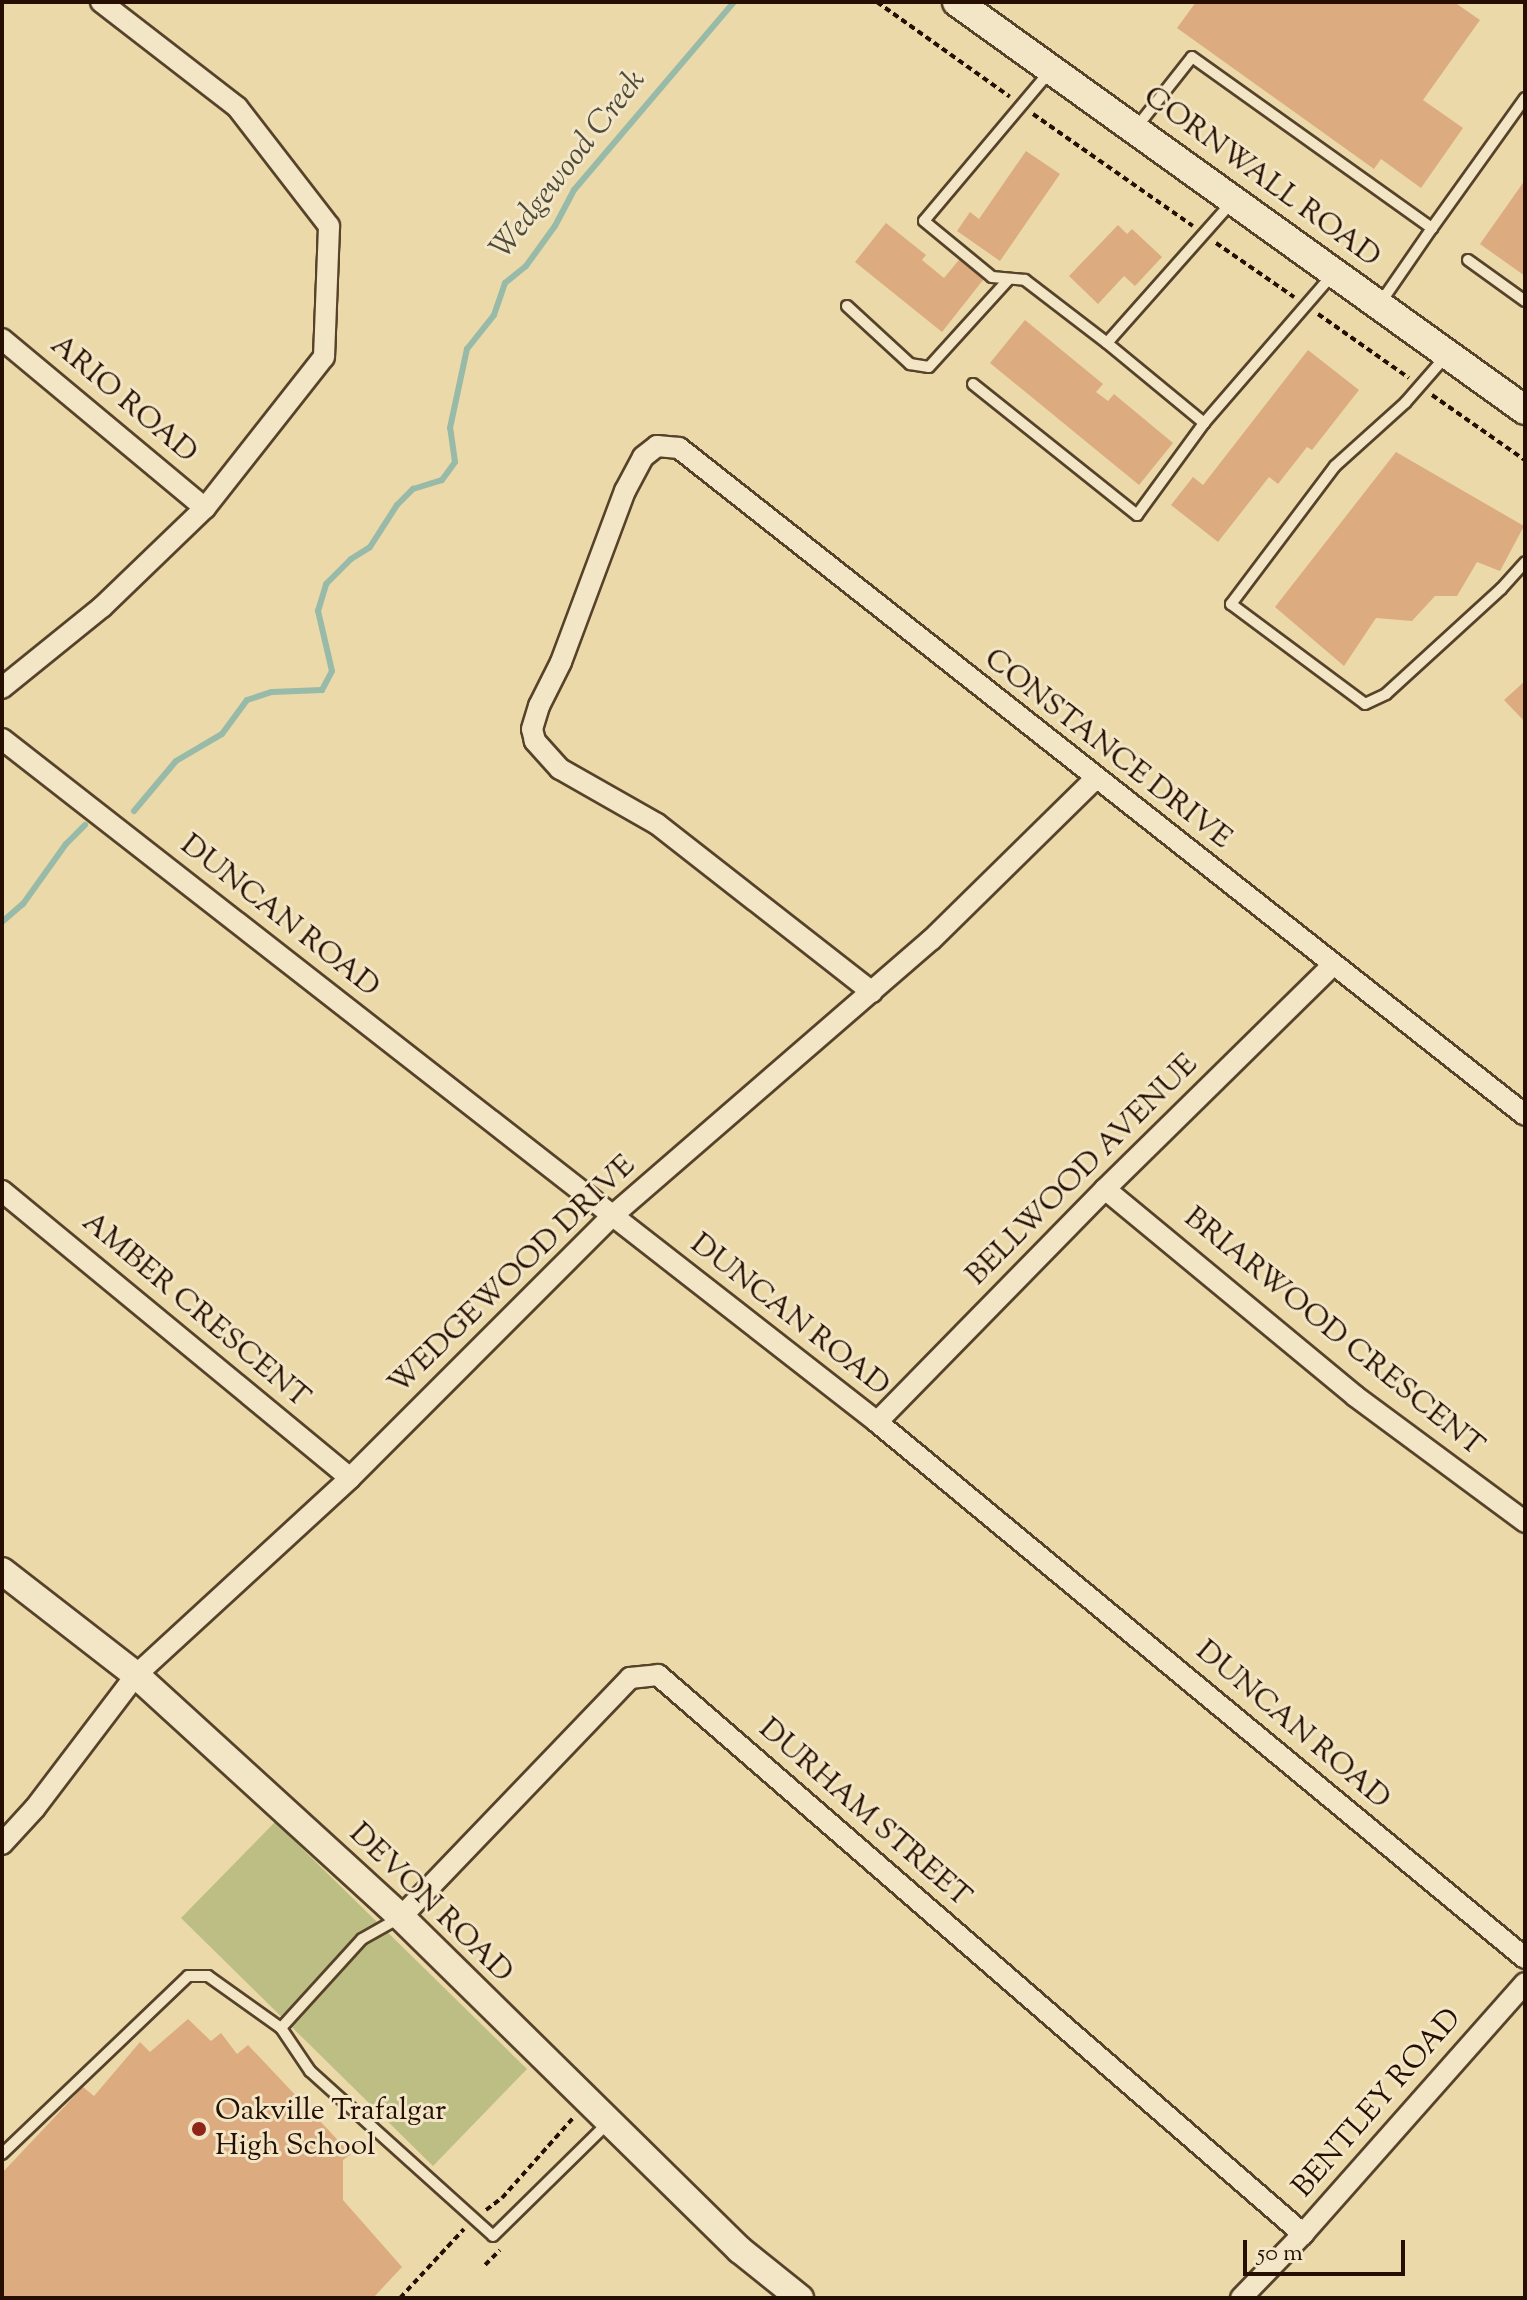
<!DOCTYPE html>
<html>
<head>
<meta charset="utf-8">
<style>
  body { margin:0 }
  #map { position:relative; width:1527px; height:2300px; overflow:hidden; background:#ebd9a9; font-family:"Sorts Mill Goudy",serif }
  div>[style] { position:absolute }
  [style*='--x'] { left:calc(var(--x)*1px); top:calc(var(--y)*1px); width:calc(var(--w)*1px); rotate:calc(var(--a)*1deg) }
  .green>* { inset:0; background:#bcbe84 }
  .stream>* { height:6px; margin:-3px; padding:0 3px; transform-origin:3px; border-radius:3px; background:#98baa8 }
  .building>* { inset:0; background:#dcac80 }
  .path>* { height:4px; margin-top:-2px; transform-origin:0; background:repeating-linear-gradient(90deg,#260f00 0 6px,transparent 0 10px) }
  .roads { filter:drop-shadow(2px 0 #57422a) drop-shadow(-2px 0 #57422a) drop-shadow(0 2px #57422a) drop-shadow(0 -2px #57422a) }
  .service>* { height:10px; margin:-5px; padding:0 5px; transform-origin:5px; border-radius:5px; background:#f2e6c7 }
  .minor>* { height:20px; margin:-10px; padding:0 10px; transform-origin:10px; border-radius:10px; background:#f2e6c7 }
  .tertiary>* { height:26px; margin:-13px; padding:0 13px; transform-origin:13px; border-radius:13px; background:#f2e6c7 }
  .secondary>* { height:28px; margin:-14px; padding:0 14px; transform-origin:14px; border-radius:14px; background:#f2e6c7 }
  .dots>* { width:22px; height:22px; translate:-50% -50%; box-sizing:border-box; border:4px solid #f2e6c7; border-radius:50% }
  span { translate:-50% -50%; white-space:nowrap; text-align:center; line-height:1.15; -webkit-text-stroke:6px #f2e6c7; paint-order:stroke }
  .street-label { font-size:30px; color:#260f00 }
  .poi-label { font-size:30px; color:#260f00 }
  .left { translate:0 -50%; text-align:left }
  .water-label { font-size:32px; color:#4e4b3b; font-style:italic }
  .frame { position:absolute; inset:0; border:4px solid #260f00; pointer-events:none }
  .scale { position:absolute; left:1243px; top:2240px; width:162px; height:36px; box-sizing:border-box; border:4px solid #260f00; border-top:0; padding-left:10px; font-size:24px; line-height:28px; white-space:nowrap; color:#260f00; -webkit-text-stroke:6px #f2e6c7; paint-order:stroke }
</style>
</head>
<body>
<div id="map">
  <div class="green">
    <div style="clip-path:polygon(275px 1822px,527px 2069px,433px 2166px,181px 1918px)"></div>
  </div>
  <div class="stream">
    <div style="--x:134;--y:811;--w:65;--a:-50"></div>
    <div style="--x:176;--y:761;--w:53;--a:-30.4"></div>
    <div style="--x:222;--y:734;--w:42;--a:-53.7"></div>
    <div style="--x:247;--y:700;--w:26;--a:-18"></div>
    <div style="--x:272;--y:692;--w:50;--a:-2.3"></div>
    <div style="--x:322;--y:690;--w:21;--a:-62"></div>
    <div style="--x:332;--y:671;--w:62;--a:-103.1"></div>
    <div style="--x:318;--y:611;--w:28;--a:-73"></div>
    <div style="--x:326;--y:584;--w:35;--a:-45"></div>
    <div style="--x:351;--y:559;--w:22;--a:-32"></div>
    <div style="--x:370;--y:547;--w:50;--a:-57.3"></div>
    <div style="--x:397;--y:505;--w:23;--a:-45"></div>
    <div style="--x:413;--y:489;--w:30;--a:-17"></div>
    <div style="--x:442;--y:480;--w:22;--a:-54"></div>
    <div style="--x:455;--y:462;--w:34;--a:-98"></div>
    <div style="--x:450;--y:428;--w:81;--a:-77.9"></div>
    <div style="--x:467;--y:349;--w:43;--a:-51.5"></div>
    <div style="--x:494;--y:315;--w:34;--a:-71"></div>
    <div style="--x:505;--y:283;--w:27;--a:-39"></div>
    <div style="--x:526;--y:266;--w:49;--a:-54.1"></div>
    <div style="--x:555;--y:226;--w:41;--a:-62.2"></div>
    <div style="--x:574;--y:190;--w:247;--a:-49.6"></div>
    <div style="--x:2;--y:922;--w:28;--a:-41"></div>
    <div style="--x:23;--y:904;--w:74;--a:-54.4"></div>
    <div style="--x:66;--y:844;--w:27;--a:-45"></div>
  </div>
  <div class="building">
    <div style="clip-path:polygon(1196px 2px,1454px 2px,1480px 20px,1423px 100px,1463px 128px,1421px 188px,1381px 159px,1374px 169px,1177px 28px)"></div>
    <div style="clip-path:polygon(1026px 151px,1060px 174px,1000px 261px,957px 231px,970px 212px,979px 219px)"></div>
    <div style="clip-path:polygon(1525px 180px,1525px 276px,1480px 244px)"></div>
    <div style="clip-path:polygon(886px 223px,926px 255px,922px 260px,944px 278px,963px 255px,987px 275px,942px 332px,855px 262px)"></div>
    <div style="clip-path:polygon(1118px 225px,1127px 234px,1132px 229px,1162px 257px,1135px 286px,1124px 276px,1098px 304px,1069px 276px)"></div>
    <div style="clip-path:polygon(1025px 320px,1103px 384px,1096px 392px,1108px 401px,1114px 394px,1173px 443px,1139px 485px,990px 363px)"></div>
    <div style="clip-path:polygon(1308px 350px,1359px 390px,1312px 450px,1307px 447px,1278px 484px,1269px 477px,1218px 542px,1171px 505px,1193px 477px,1203px 485px)"></div>
    <div style="clip-path:polygon(1396px 452px,1524px 526px,1500px 571px,1477px 562px,1457px 596px,1435px 596px,1412px 621px,1376px 618px,1344px 666px,1275px 607px)"></div>
    <div style="clip-path:polygon(1525px 681px,1525px 722px,1504px 700px)"></div>
    <div style="clip-path:polygon(188px 2019px,211px 2041px,221px 2033px,237px 2054px,248px 2045px,351px 2154px,343px 2160px,343px 2200px,402px 2267px,373px 2298px,2px 2298px,2px 2173px,83px 2087px,94px 2096px,140px 2042px,150px 2052px)"></div>
  </div>
  <div class="path">
    <div style="--x:877;--y:2;--w:163;--a:35.5"></div>
    <div style="--x:1033;--y:114;--w:195;--a:35"></div>
    <div style="--x:1216;--y:243;--w:95;--a:34.7"></div>
    <div style="--x:1318;--y:314;--w:111;--a:35.1"></div>
    <div style="--x:1432;--y:395;--w:113;--a:35"></div>
    <div style="--x:486;--y:2210;--w:20;--a:-37"></div>
    <div style="--x:502;--y:2198;--w:107;--a:-48.4"></div>
    <div style="--x:485;--y:2265;--w:21;--a:-45"></div>
    <div style="--x:400;--y:2298;--w:94;--a:-47.2"></div>
  </div>
  <div class="roads">
    <div class="service">
      <div style="--x:1051;--y:70;--w:197;--a:130.1"></div>
      <div style="--x:924;--y:221;--w:88;--a:39.5"></div>
      <div style="--x:992;--y:277;--w:33;--a:5"></div>
      <div style="--x:1025;--y:280;--w:103;--a:37.5"></div>
      <div style="--x:1136;--y:128;--w:90;--a:-51.7"></div>
      <div style="--x:1192;--y:57;--w:295;--a:35.5"></div>
      <div style="--x:1432;--y:228;--w:90;--a:124.6"></div>
      <div style="--x:1232;--y:202;--w:188;--a:131.6"></div>
      <div style="--x:1107;--y:343;--w:126;--a:39.5"></div>
      <div style="--x:1204;--y:423;--w:198;--a:-49.1"></div>
      <div style="--x:1432;--y:228;--w:160;--a:-54.4"></div>
      <div style="--x:1468;--y:260;--w:70;--a:35.7"></div>
      <div style="--x:847;--y:306;--w:86;--a:42.6"></div>
      <div style="--x:910;--y:364;--w:19;--a:9"></div>
      <div style="--x:929;--y:367;--w:119;--a:-47.7"></div>
      <div style="--x:1446;--y:356;--w:62;--a:131.1"></div>
      <div style="--x:1405;--y:403;--w:94;--a:138"></div>
      <div style="--x:1335;--y:466;--w:173;--a:127"></div>
      <div style="--x:1231;--y:604;--w:167;--a:36.7"></div>
      <div style="--x:1365;--y:704;--w:23;--a:-25"></div>
      <div style="--x:1386;--y:694;--w:156;--a:-42.4"></div>
      <div style="--x:1501;--y:589;--w:36;--a:-48"></div>
      <div style="--x:973;--y:384;--w:210;--a:38.6"></div>
      <div style="--x:1137;--y:515;--w:114;--a:-53.9"></div>
      <div style="--x:281;--y:2028;--w:120;--a:-47.7"></div>
      <div style="--x:362;--y:1939;--w:45;--a:-29.4"></div>
      <div style="--x:2;--y:2154;--w:257;--a:-43.7"></div>
      <div style="--x:188;--y:1976;--w:20;--a:0"></div>
      <div style="--x:208;--y:1976;--w:90;--a:35.5"></div>
      <div style="--x:281;--y:2028;--w:52;--a:56"></div>
      <div style="--x:310;--y:2071;--w:246;--a:42"></div>
      <div style="--x:493;--y:2236;--w:161;--a:-44.5"></div>
    </div>
    <div class="minor">
      <div style="--x:2;--y:339;--w:264;--a:39.8"></div>
      <div style="--x:2;--y:688;--w:129;--a:-39"></div>
      <div style="--x:102;--y:607;--w:143;--a:-43.9"></div>
      <div style="--x:205;--y:508;--w:192;--a:-51.8"></div>
      <div style="--x:324;--y:357;--w:131;--a:-87.8"></div>
      <div style="--x:329;--y:226;--w:150;--a:-127.7"></div>
      <div style="--x:237;--y:107;--w:172;--a:-142.3"></div>
      <div style="--x:2;--y:739;--w:1110;--a:37.97"></div>
      <div style="--x:877;--y:1422;--w:841;--a:39.6"></div>
      <div style="--x:872;--y:992;--w:273;--a:-142"></div>
      <div style="--x:657;--y:824;--w:112;--a:-150.4"></div>
      <div style="--x:560;--y:769;--w:38;--a:-132"></div>
      <div style="--x:535;--y:741;--w:12;--a:-104"></div>
      <div style="--x:532;--y:729;--w:24;--a:-73"></div>
      <div style="--x:539;--y:706;--w:49;--a:-63.4"></div>
      <div style="--x:561;--y:662;--w:183;--a:-69.5"></div>
      <div style="--x:625;--y:491;--w:38;--a:-62"></div>
      <div style="--x:643;--y:457;--w:18;--a:-38"></div>
      <div style="--x:657;--y:446;--w:22;--a:5"></div>
      <div style="--x:679;--y:448;--w:1077;--a:38.25"></div>
      <div style="--x:1105;--y:1189;--w:325;--a:39.6"></div>
      <div style="--x:1355;--y:1396;--w:212;--a:36.5"></div>
      <div style="--x:2;--y:1191;--w:451;--a:39.5"></div>
      <div style="--x:877;--y:1422;--w:326;--a:-45.6"></div>
      <div style="--x:1105;--y:1189;--w:320;--a:-44.5"></div>
      <div style="--x:2;--y:1844;--w:49;--a:-47.5"></div>
      <div style="--x:35;--y:1808;--w:167;--a:-52.8"></div>
      <div style="--x:136;--y:1675;--w:291;--a:-42.6"></div>
      <div style="--x:350;--y:1478;--w:369;--a:-45"></div>
      <div style="--x:611;--y:1217;--w:423;--a:-40.9"></div>
      <div style="--x:931;--y:940;--w:230;--a:-44.5"></div>
      <div style="--x:401;--y:1917;--w:331;--a:-46.2"></div>
      <div style="--x:630;--y:1678;--w:28;--a:-6"></div>
      <div style="--x:658;--y:1675;--w:854;--a:40.91"></div>
      <div style="--x:1241;--y:2298;--w:89;--a:-45.9"></div>
      <div style="--x:1303;--y:2234;--w:335;--a:-48.5"></div>
    </div>
    <div class="tertiary">
      <div style="--x:2;--y:1571;--w:170;--a:37.8"></div>
      <div style="--x:136;--y:1675;--w:359;--a:42.4"></div>
      <div style="--x:401;--y:1917;--w:475;--a:44.5"></div>
      <div style="--x:740;--y:2250;--w:77;--a:38.7"></div>
    </div>
    <div class="secondary">
      <div style="--x:957;--y:2;--w:699;--a:35.69"></div>
    </div>
  </div>
  <div class="dots">
    <div style="left:199px;top:2129px;background:#8f2418"></div>
  </div>
  <div class="street-label">
    <span style="left:1261px;top:178px;rotate:36deg">CORNWALL ROAD</span>
    <span style="left:123px;top:400px;rotate:40deg">ARIO ROAD</span>
    <span style="left:1107px;top:750px;rotate:38deg">CONSTANCE DRIVE</span>
    <span style="left:279px;top:917px;rotate:38deg">DUNCAN ROAD</span>
    <span style="left:1083px;top:1171px;rotate:-45deg">BELLWOOD AVENUE</span>
    <span style="left:513px;top:1276px;rotate:-44deg">WEDGEWOOD DRIVE</span>
    <span style="left:195px;top:1311px;rotate:40deg">AMBER CRESCENT</span>
    <span style="left:789px;top:1316px;rotate:38deg">DUNCAN ROAD</span>
    <span style="left:1333px;top:1333px;rotate:39deg">BRIARWOOD CRESCENT</span>
    <span style="left:1292px;top:1726px;rotate:40deg">DUNCAN ROAD</span>
    <span style="left:864px;top:1814px;rotate:41deg">DURHAM STREET</span>
    <span style="left:430px;top:1904px;rotate:44deg">DEVON ROAD</span>
    <span style="left:1378px;top:2104px;rotate:-49deg">BENTLEY ROAD</span>
  </div>
  <div class="poi-label">
    <span class="left" style="left:215px;top:2129px">Oakville Trafalgar<br>High School</span>
  </div>
  <div class="water-label">
    <span style="left:569px;top:165px;rotate:-52deg">Wedgewood Creek</span>
  </div>
  <div class="frame"></div>
  <div class="scale">50 m</div>
</div>
</body>
</html>
